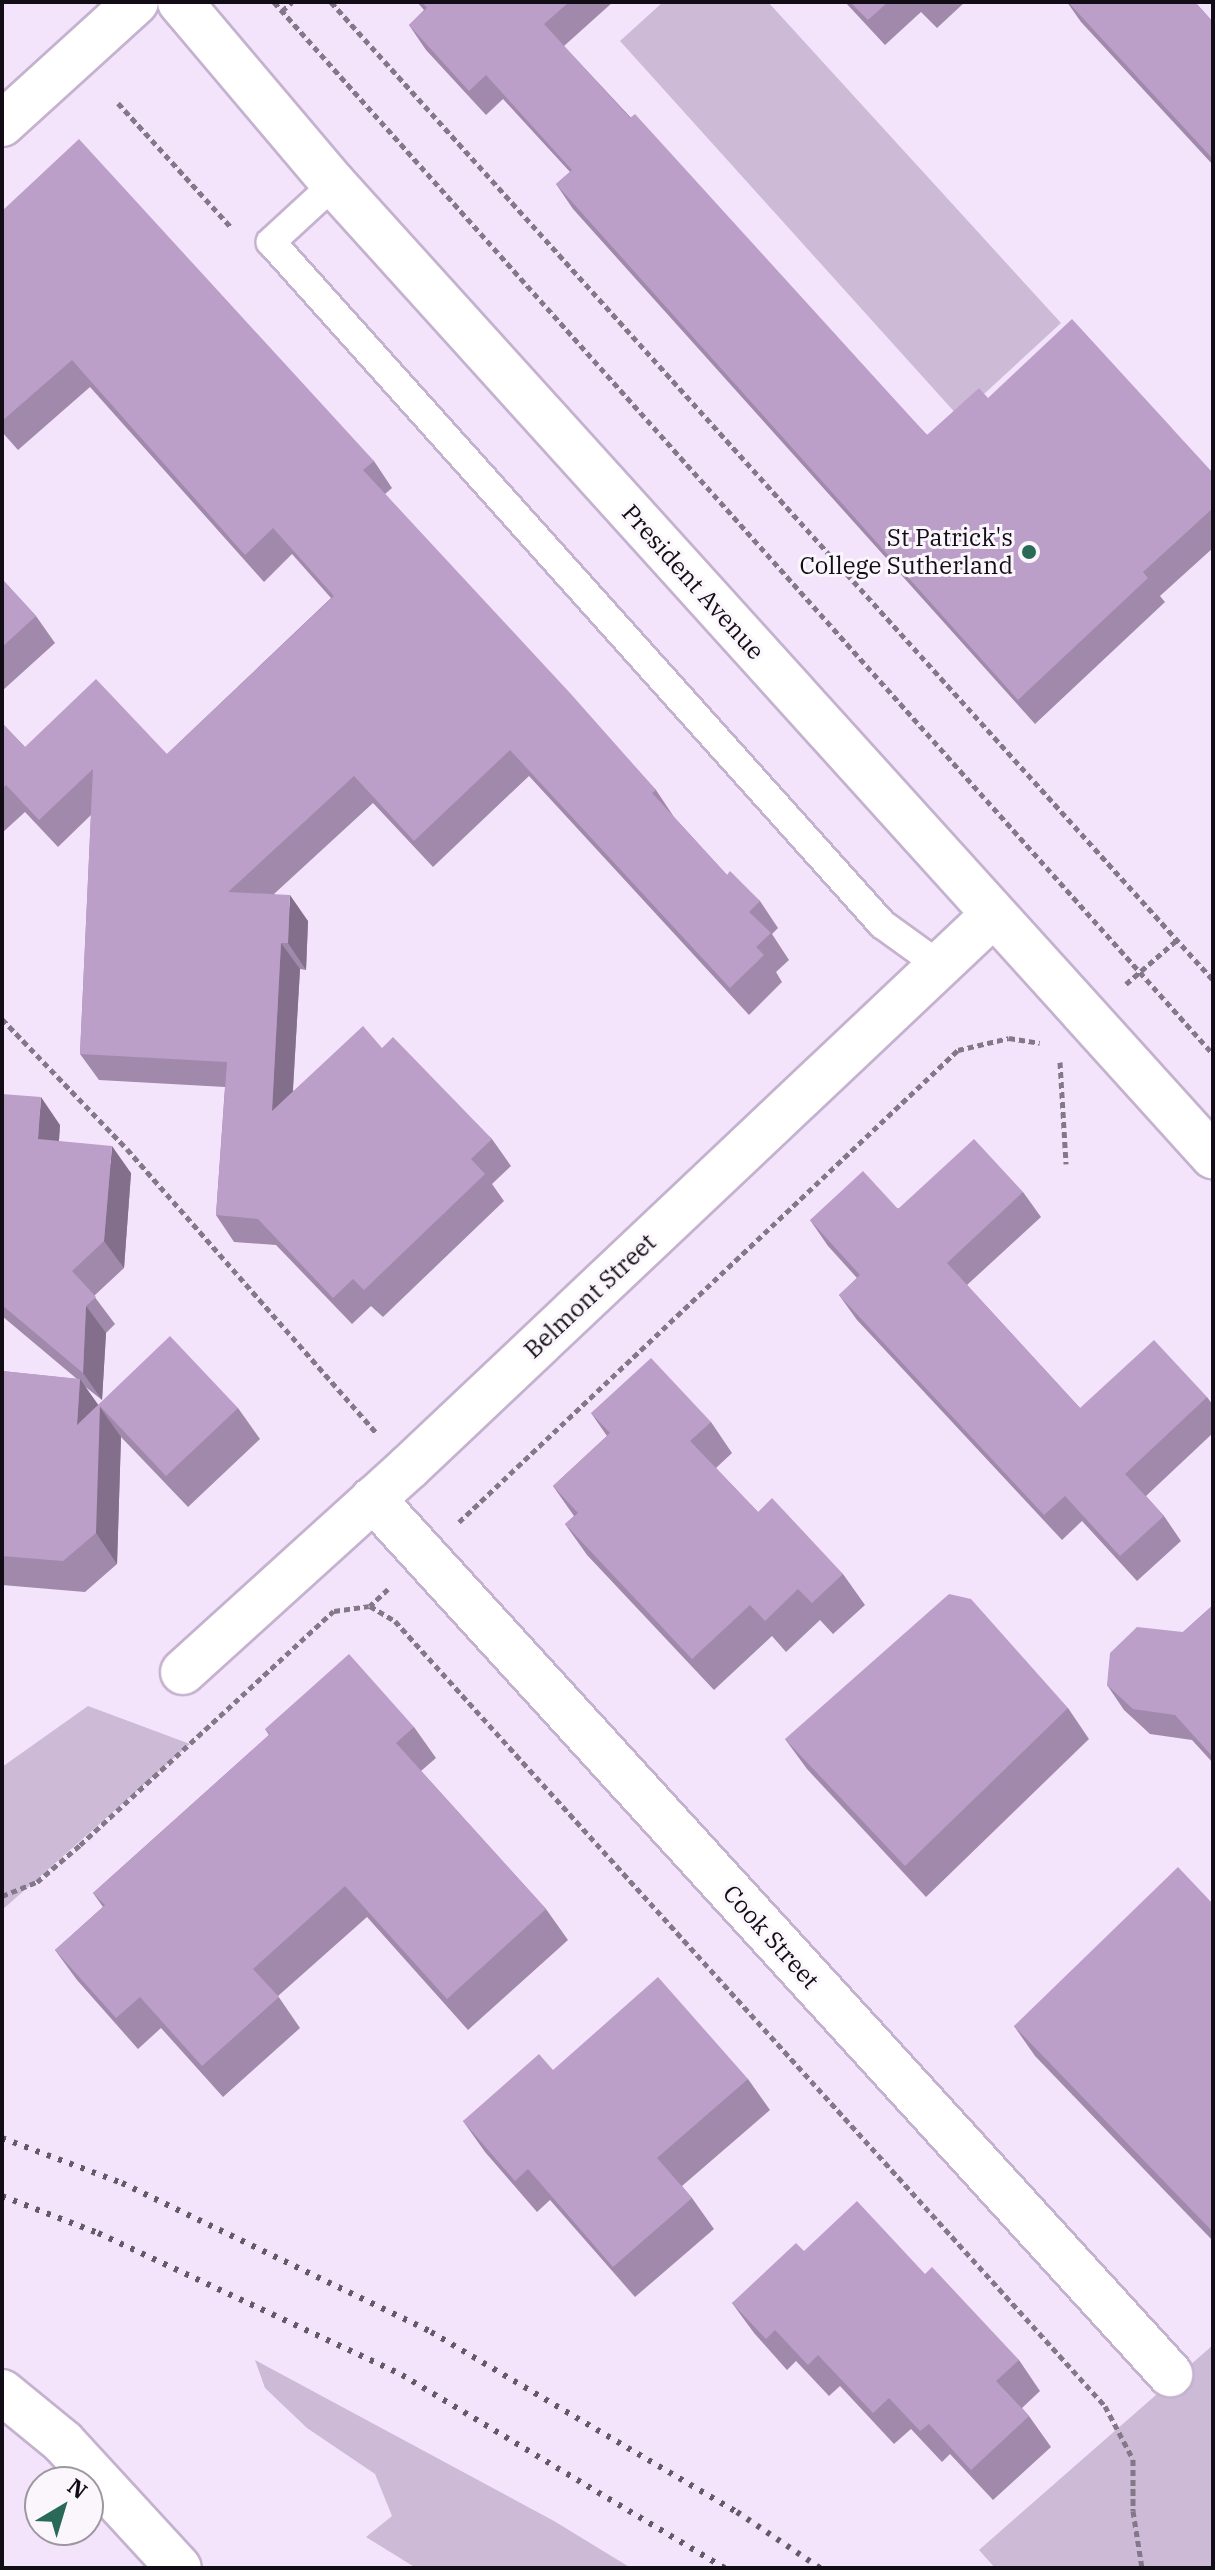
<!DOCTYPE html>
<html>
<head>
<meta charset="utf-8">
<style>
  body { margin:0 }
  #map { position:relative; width:1215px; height:2570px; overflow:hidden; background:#f4e4fb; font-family:"IBM Plex Serif",serif }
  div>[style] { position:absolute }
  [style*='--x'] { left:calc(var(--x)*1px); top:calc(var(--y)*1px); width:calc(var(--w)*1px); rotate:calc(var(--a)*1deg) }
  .green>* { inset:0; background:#ccbad6 }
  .path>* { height:5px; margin-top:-2.5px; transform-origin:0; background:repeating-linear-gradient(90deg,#837888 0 6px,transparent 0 10px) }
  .roads { filter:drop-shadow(2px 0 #c5b2ce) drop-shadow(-2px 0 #c5b2ce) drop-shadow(0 2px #c5b2ce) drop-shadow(0 -2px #c5b2ce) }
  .service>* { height:28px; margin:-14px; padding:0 14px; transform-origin:14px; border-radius:14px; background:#fff }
  .minor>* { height:44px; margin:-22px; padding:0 22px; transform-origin:22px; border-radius:22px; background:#fff }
  .tertiary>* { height:44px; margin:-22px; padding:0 22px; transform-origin:22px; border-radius:22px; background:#fff }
  .rail>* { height:6px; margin-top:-3px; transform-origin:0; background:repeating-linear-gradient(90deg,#635a68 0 4px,transparent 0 12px) }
  .wall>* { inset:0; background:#a189ac }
  .shaded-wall>* { inset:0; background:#836f8c }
  .building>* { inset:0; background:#bb9fc8 }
  .dots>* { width:22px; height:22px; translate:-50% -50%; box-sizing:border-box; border:4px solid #faf6fc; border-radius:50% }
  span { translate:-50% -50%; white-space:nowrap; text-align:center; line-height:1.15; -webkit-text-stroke:6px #faf6fc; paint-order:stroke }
  .poi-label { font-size:24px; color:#120c16 }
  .right { translate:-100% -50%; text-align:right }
  .street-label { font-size:24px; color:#120c16 }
  .frame { position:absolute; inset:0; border:4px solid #120c16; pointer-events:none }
  .north { position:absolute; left:24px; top:2466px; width:80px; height:80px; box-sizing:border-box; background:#faf6fc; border:2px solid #9d98a0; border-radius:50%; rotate:38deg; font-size:22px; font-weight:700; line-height:32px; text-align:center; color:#120c16 }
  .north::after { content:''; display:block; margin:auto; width:28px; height:36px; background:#286957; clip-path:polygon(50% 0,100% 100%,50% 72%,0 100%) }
</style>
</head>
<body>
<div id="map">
  <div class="green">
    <div style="clip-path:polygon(663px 2px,768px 2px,1061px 323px,959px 417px,620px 41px)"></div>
    <div style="clip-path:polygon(88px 1706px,190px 1744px,2px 1910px,2px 1767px)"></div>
    <div style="clip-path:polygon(1213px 2345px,1213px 2568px,995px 2568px,979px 2550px)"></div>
    <div style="clip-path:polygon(255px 2360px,554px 2521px,631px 2568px,416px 2568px,366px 2537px,392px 2516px,375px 2474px,307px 2428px,265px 2388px)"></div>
  </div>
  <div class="path">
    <div style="--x:274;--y:2;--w:1410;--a:48.25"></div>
    <div style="--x:331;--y:2;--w:1317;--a:47.95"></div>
    <div style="--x:282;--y:11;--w:13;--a:-42"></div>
    <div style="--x:118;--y:103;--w:168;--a:47.7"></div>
    <div style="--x:1126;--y:984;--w:67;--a:-40.8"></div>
    <div style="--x:2;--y:1019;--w:180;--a:46.1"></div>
    <div style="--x:127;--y:1149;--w:377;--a:48.7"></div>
    <div style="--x:1060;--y:1062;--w:102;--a:86.6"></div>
    <div style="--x:459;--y:1522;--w:687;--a:-43.41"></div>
    <div style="--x:958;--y:1050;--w:52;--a:-13.2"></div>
    <div style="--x:1009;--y:1038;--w:31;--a:9"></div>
    <div style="--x:388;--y:1589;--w:25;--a:137"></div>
    <div style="--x:370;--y:1606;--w:29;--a:31"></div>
    <div style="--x:395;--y:1621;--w:1058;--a:47.87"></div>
    <div style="--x:1105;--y:2406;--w:60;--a:62.2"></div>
    <div style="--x:1133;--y:2459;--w:52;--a:90"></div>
    <div style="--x:1133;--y:2511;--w:58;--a:81"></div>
    <div style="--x:2;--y:1896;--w:38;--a:-22"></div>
    <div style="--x:37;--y:1882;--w:57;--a:-40.7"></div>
    <div style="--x:80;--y:1845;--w:345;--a:-42.7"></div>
    <div style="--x:334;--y:1611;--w:35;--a:-8"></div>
  </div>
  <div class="roads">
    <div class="service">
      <div style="--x:334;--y:184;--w:86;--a:137.4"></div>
      <div style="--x:271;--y:242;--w:916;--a:48.14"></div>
      <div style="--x:882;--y:924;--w:72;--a:35.9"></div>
    </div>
    <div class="minor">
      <div style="--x:2;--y:124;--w:181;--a:-42.3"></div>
      <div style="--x:373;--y:1499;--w:1184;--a:47.67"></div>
      <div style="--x:183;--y:1672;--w:304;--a:-42.2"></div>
      <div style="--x:408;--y:1468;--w:805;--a:-43.39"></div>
      <div style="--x:2;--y:2392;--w:79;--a:39.3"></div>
      <div style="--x:63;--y:2442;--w:171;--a:47.4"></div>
    </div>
    <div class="tertiary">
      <div style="--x:180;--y:2;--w:238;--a:49.8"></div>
      <div style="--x:334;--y:184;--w:1311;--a:47.88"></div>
    </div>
  </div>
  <div class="rail">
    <div style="--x:2;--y:2138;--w:128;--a:20.6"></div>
    <div style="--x:122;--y:2183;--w:343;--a:25.7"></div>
    <div style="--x:431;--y:2332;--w:355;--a:30.5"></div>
    <div style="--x:737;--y:2512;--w:100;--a:34"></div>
    <div style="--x:2;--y:2196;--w:103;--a:21.1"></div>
    <div style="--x:98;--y:2233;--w:336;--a:25"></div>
    <div style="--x:402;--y:2375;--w:376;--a:30.9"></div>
  </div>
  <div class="wall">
    <div style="clip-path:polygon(417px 2px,613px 2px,564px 46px,927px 435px,988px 398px,1213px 473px,1213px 548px,1160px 596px,1165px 602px,1035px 724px,573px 209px,556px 184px,570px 172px,503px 99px,486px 115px,426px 50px,409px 25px,424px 10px)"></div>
    <div style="clip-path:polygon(845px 2px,965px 2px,937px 28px,921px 12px,885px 45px)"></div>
    <div style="clip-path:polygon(1067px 2px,1195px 2px,1213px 22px,1213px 165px,1081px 22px)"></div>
    <div style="clip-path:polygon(2px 211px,374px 461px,392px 488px,385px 494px,656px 790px,674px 817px,727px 875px,760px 901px,778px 928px,772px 934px,789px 960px,776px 972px,782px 982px,749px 1015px,529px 776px,433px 867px,373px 803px,274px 894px,308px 921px,306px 970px,300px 969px,293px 1091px,382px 1048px,492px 1139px,511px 1166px,492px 1184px,504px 1201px,383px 1317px,371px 1306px,352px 1324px,276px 1245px,234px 1242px,216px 1215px,225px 1087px,99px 1080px,80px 1054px,91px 815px,58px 847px,25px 812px,2px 833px,2px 723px,25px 747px,167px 754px,331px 598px,292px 554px,264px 582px,90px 387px,18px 450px,2px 432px)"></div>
    <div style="clip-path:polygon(2px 579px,36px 616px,55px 643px,2px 691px)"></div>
    <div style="clip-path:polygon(2px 1094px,60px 1125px,59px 1141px,131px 1173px,124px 1268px,94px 1296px,115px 1324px,106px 1333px,102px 1400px,83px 1385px,98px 1405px,238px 1408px,260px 1439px,188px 1507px,121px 1437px,117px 1564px,85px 1592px,2px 1585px,2px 1371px,77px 1379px,2px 1316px)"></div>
    <div style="clip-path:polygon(1023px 1192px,1041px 1217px,967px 1285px,1080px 1408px,1207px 1397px,1213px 1405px,1213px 1433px,1146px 1496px,1164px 1516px,1181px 1541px,1137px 1581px,1082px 1521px,1062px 1540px,857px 1320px,839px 1295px,857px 1278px,828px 1246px,810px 1220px)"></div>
    <div style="clip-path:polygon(591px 1413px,711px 1422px,732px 1453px,716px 1468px,758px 1512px,843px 1574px,865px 1605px,833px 1634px,820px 1620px,786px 1652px,772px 1636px,714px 1690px,587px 1555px,565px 1524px,574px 1516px,553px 1486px,607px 1436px)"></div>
    <div style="clip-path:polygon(1213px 1605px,1213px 1763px,1192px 1740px,1150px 1734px,1124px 1710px,1107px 1685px,1183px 1632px)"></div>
    <div style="clip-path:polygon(1068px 1708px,1089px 1739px,926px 1897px,807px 1769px,785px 1739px)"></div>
    <div style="clip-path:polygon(414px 1727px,436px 1758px,421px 1771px,546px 1909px,568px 1940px,468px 2030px,367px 1917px,278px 1996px,300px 2028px,223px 2097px,161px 2028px,138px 2049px,77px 1980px,55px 1950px,103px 1907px,93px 1893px,269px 1735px,265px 1729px)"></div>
    <div style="clip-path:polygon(1213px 1904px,1213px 2241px,1035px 2056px,1014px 2026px)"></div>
    <div style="clip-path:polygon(553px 2070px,748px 2079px,770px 2110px,682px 2186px,692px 2198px,714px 2229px,635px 2297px,550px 2200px,537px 2212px,485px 2152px,463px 2121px)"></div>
    <div style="clip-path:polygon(804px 2251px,1019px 2360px,1040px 2391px,1022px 2408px,1029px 2416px,1051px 2447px,993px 2500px,950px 2454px,942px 2462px,911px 2429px,894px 2444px,840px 2386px,829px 2396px,796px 2361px,787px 2370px,754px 2333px,732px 2303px)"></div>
  </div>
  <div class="shaded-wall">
    <div style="clip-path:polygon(290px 895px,308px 921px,306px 970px,288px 943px)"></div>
    <div style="clip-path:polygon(281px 943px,300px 969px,290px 1137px,272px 1111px)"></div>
    <div style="clip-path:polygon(41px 1097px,60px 1125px,57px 1166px,38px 1139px)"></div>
    <div style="clip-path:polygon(112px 1146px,131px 1173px,124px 1268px,104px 1241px)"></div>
    <div style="clip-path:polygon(86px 1306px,106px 1333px,102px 1400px,83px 1373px)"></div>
    <div style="clip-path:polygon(80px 1379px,121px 1437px,117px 1564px,96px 1533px,77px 1425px)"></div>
  </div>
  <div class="building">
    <div style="clip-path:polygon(422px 2px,569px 2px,544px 24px,630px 118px,635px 114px,927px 435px,979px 388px,988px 398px,1072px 319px,1213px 473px,1213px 508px,1143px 572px,1148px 578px,1018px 700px,556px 184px,572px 170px,486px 75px,469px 91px,409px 25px,427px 8px)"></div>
    <div style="clip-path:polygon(850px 2px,888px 2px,868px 20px)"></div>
    <div style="clip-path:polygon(1068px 2px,1195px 2px,1213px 22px,1213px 159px)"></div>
    <div style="clip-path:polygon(79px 139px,374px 461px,363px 470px,570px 693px,656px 790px,652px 793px,727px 875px,730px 871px,760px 901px,749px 912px,771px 933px,756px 947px,764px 955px,730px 988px,510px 750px,414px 841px,354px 776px,228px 892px,290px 895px,288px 943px,281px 943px,272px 1111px,363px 1026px,382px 1048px,393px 1037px,492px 1139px,471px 1159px,485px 1174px,364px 1290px,353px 1279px,333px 1298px,258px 1219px,216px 1215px,227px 1062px,80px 1054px,93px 769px,39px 820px,6px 785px,2px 789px,2px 723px,25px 747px,96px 679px,167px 754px,334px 596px,273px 528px,245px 555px,72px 360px,2px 421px,2px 211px)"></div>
    <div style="clip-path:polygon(2px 579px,36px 616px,2px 647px)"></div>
    <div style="clip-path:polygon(2px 1094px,41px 1097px,38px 1139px,112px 1146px,104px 1241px,72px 1271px,96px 1297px,86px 1306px,83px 1373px,2px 1305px)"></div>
    <div style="clip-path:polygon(974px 1139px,1023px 1192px,947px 1263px,1080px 1408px,1154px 1340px,1207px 1397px,1125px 1474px,1164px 1516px,1120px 1556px,1065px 1496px,1044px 1515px,839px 1295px,860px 1275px,810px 1220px,863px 1171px,898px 1209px)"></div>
    <div style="clip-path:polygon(170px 1336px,238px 1408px,166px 1476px,100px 1406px,96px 1533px,63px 1561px,2px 1556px,2px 1371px,80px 1379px,77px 1425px)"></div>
    <div style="clip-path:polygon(651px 1358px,711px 1422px,690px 1441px,758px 1512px,772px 1498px,843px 1574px,812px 1603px,798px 1589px,765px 1621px,750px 1605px,692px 1659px,565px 1524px,578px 1513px,553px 1486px,610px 1433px,591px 1413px)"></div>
    <div style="clip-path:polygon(949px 1594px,971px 1599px,1068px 1708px,905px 1866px,785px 1739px)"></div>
    <div style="clip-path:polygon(1213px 1605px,1213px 1757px,1175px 1715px,1133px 1709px,1107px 1685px,1110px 1653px,1137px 1627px,1183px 1632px)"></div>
    <div style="clip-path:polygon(349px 1654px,414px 1727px,396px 1743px,546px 1909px,447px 1999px,345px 1886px,253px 1969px,279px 1997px,202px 2066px,140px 1997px,116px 2018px,55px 1950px,105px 1905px,93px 1893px,270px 1734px,265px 1729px)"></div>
    <div style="clip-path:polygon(1178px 1867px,1213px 1904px,1213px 2232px,1014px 2026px)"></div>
    <div style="clip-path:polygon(658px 1977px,748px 2079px,657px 2158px,692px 2198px,613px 2267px,528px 2169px,515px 2181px,463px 2121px,539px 2054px,553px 2070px)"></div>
    <div style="clip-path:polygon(857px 2201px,925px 2274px,932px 2267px,1019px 2360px,996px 2381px,1029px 2416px,971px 2470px,929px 2424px,920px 2431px,889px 2398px,873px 2413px,818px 2355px,808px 2365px,775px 2330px,766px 2339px,732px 2303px,796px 2243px,804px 2251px)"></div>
  </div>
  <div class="dots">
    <div style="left:1029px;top:552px;background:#286957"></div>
  </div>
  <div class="poi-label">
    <span class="right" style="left:1013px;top:552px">St Patrick's<br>College Sutherland</span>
  </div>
  <div class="street-label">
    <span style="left:693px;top:582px;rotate:48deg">President Avenue</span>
    <span style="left:590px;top:1296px;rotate:-43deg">Belmont Street</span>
    <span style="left:771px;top:1937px;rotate:48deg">Cook Street</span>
  </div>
  <div class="frame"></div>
  <div class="north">N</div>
</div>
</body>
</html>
